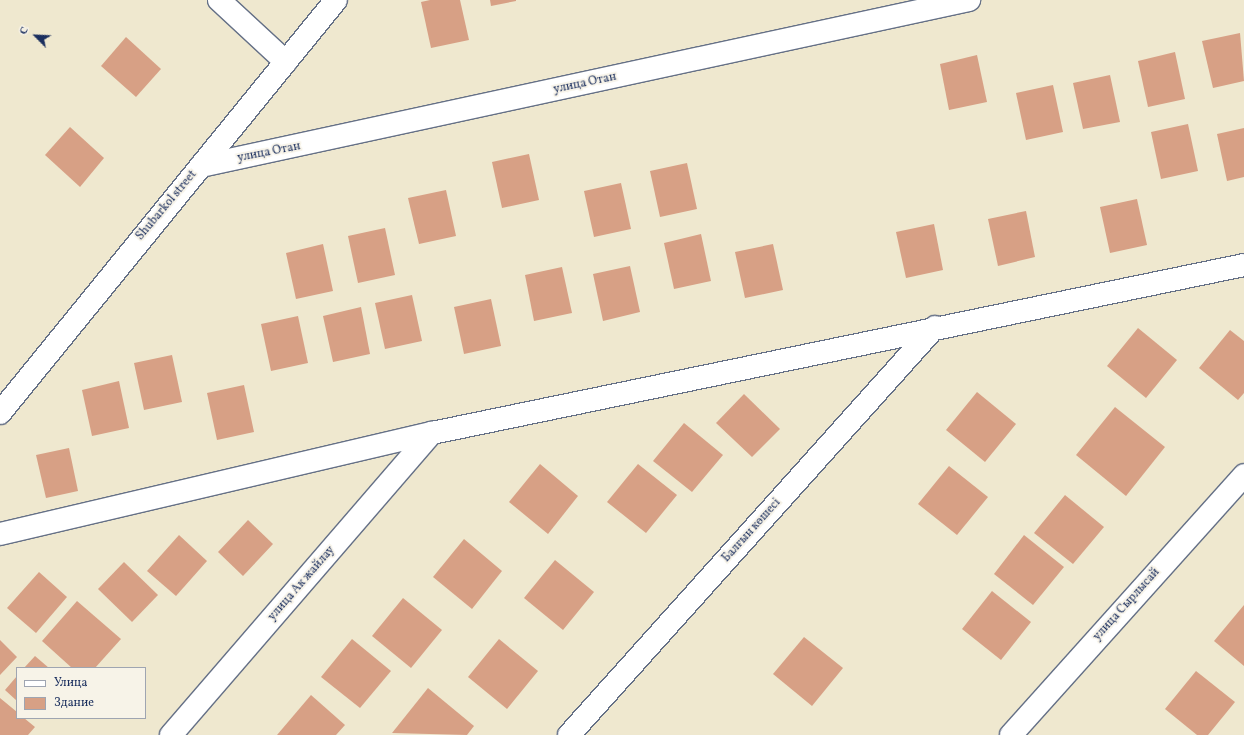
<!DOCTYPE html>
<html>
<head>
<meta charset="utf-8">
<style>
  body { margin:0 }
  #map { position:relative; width:1244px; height:735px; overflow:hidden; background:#efe8cf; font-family:Vollkorn,serif }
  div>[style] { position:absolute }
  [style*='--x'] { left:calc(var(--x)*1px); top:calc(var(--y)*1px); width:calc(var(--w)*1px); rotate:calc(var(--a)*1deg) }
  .building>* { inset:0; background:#d7a085 }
  .roads { filter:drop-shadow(1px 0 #657086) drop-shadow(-1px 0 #657086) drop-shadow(0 1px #657086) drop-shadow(0 -1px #657086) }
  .minor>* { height:22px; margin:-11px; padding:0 11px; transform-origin:11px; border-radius:11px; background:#fff }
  span { translate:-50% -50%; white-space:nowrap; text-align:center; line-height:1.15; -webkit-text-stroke:3.5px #f7f3e8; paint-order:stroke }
  .street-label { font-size:12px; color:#1b2f5e }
  .legend { position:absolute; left:16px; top:667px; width:130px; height:52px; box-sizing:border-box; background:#f7f3e8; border:1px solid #9fa5b1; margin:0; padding:5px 7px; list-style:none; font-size:12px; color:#1b2f5e }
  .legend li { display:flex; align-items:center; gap:8px; height:20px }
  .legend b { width:20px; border:1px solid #9fa5b1 }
  .north { position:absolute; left:16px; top:16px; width:40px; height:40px; -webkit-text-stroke:3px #f7f3e8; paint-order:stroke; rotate:294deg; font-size:11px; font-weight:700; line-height:16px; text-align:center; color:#1b2f5e }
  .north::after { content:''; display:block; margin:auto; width:14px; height:18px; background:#1b2f5e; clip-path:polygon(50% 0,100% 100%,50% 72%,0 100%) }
</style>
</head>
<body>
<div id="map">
  <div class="building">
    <div style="clip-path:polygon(430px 0,460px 0,469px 40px,431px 48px,421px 2px)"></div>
    <div style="clip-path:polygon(490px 0,516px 0,516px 1px,491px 6px)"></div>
    <div style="clip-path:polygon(1240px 33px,1244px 81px,1213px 88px,1202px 41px)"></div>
    <div style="clip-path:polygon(126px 37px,161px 69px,136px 97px,101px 66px)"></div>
    <div style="clip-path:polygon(1175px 52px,1185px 99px,1148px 107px,1138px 61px)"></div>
    <div style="clip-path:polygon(977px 55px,987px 102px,949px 110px,940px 64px)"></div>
    <div style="clip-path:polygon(1110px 75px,1120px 122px,1083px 129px,1073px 83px)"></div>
    <div style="clip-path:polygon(1053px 85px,1063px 132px,1026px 140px,1016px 93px)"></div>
    <div style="clip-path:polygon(1188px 124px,1198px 171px,1161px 179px,1151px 132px)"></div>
    <div style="clip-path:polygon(70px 127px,104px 158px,80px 187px,45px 155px)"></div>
    <div style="clip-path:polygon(1244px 128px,1244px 177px,1227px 181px,1217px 134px)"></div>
    <div style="clip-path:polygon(529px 154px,539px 200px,502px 208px,492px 162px)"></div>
    <div style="clip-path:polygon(687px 163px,697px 209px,660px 217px,650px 171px)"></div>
    <div style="clip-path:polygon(621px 183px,631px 229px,594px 237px,584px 191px)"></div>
    <div style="clip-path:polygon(446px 190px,456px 236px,419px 244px,408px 198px)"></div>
    <div style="clip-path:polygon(1137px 199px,1147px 245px,1110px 253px,1100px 207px)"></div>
    <div style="clip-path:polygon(1026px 211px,1035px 257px,998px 266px,988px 219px)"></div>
    <div style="clip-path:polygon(934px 224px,943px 270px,906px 278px,896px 232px)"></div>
    <div style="clip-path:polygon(385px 228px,395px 275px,358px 283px,348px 236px)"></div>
    <div style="clip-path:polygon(701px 234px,711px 281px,674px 289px,664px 243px)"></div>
    <div style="clip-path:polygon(323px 244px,333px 291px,296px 299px,286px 253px)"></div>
    <div style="clip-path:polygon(773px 244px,783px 290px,745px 298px,735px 252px)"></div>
    <div style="clip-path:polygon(630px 266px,640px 312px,603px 321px,593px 274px)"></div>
    <div style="clip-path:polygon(562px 267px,572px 313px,534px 321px,525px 275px)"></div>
    <div style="clip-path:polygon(412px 295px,422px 341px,385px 349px,375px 303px)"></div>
    <div style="clip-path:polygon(491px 299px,501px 346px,464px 354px,454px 307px)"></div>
    <div style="clip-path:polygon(361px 307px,370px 354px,333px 362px,323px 316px)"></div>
    <div style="clip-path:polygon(298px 316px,308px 363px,271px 371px,261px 324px)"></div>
    <div style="clip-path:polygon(1138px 328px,1177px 360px,1146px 398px,1107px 366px)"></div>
    <div style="clip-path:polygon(1230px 330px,1244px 341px,1244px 393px,1238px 400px,1199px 368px)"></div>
    <div style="clip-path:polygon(172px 355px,182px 402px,144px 410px,134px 363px)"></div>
    <div style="clip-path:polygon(119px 381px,129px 428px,92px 436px,82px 390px)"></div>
    <div style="clip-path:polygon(244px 385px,254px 432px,217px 440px,207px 393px)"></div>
    <div style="clip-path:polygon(977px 392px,1016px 424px,985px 462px,946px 430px)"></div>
    <div style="clip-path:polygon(744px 394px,780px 429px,752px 457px,716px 423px)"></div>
    <div style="clip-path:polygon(1115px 407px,1165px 447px,1126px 496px,1076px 455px)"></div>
    <div style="clip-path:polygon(684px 423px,723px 455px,692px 492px,653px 461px)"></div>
    <div style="clip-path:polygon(69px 448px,78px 491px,46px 498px,36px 455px)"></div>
    <div style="clip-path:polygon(540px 464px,578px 496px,548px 534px,509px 502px)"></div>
    <div style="clip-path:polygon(638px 464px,677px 495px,646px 533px,607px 502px)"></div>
    <div style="clip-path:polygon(949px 466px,988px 497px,957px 535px,918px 504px)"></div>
    <div style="clip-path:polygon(1065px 495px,1104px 527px,1073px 564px,1034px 533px)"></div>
    <div style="clip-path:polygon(248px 520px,273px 544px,243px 576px,218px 552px)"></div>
    <div style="clip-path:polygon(179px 535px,207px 561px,176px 596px,147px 571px)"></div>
    <div style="clip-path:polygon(1024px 535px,1064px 567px,1033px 605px,994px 574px)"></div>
    <div style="clip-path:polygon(464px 539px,502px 571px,472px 609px,433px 577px)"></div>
    <div style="clip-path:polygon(555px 560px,594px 592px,563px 630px,524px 598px)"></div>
    <div style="clip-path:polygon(124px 562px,158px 595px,132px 622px,98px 589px)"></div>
    <div style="clip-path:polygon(39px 572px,67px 597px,36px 633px,7px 608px)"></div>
    <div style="clip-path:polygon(992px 591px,1031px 622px,1001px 660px,962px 629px)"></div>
    <div style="clip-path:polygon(403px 598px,442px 630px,411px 668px,372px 636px)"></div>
    <div style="clip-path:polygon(77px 601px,121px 639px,95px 668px,72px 668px,42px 641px)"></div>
    <div style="clip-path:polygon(1244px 605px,1244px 666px,1214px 641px)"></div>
    <div style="clip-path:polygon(804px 637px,843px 668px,812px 706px,773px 674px)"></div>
    <div style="clip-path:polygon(352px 639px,391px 671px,360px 708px,321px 677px)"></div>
    <div style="clip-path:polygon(499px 639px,538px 671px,507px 709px,468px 677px)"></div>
    <div style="clip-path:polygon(0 640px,17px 657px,0 675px)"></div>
    <div style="clip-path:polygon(35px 656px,49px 668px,24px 668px)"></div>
    <div style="clip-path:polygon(1196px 671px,1235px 702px,1208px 735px,1197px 735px,1165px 709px)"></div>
    <div style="clip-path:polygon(17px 676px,17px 701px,5px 690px)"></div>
    <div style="clip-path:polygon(428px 688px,474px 726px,467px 735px,392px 733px)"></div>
    <div style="clip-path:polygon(311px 695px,345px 725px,336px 735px,277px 735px)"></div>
    <div style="clip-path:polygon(0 698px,17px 712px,17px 718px,24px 718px,35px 727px,28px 735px,0 735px)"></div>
  </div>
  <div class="roads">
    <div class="minor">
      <div style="--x:219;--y:0;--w:91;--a:42.8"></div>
      <div style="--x:201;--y:166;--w:786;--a:-12.2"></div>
      <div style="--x:0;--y:413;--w:532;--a:-50.87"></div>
      <div style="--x:0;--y:534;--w:444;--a:-13.2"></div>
      <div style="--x:432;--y:433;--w:829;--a:-11.69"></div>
      <div style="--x:171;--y:735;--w:399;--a:-49.2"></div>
      <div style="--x:569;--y:735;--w:548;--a:-48.11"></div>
      <div style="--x:1011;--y:735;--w:349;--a:-48.1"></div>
    </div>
  </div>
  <div class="street-label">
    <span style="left:585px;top:84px;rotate:-12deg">улица Отан</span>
    <span style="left:269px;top:153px;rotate:-11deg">улица Отан</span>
    <span style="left:167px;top:206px;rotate:-50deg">Shubarkol street</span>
    <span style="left:752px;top:531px;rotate:-48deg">Балғын көшесі</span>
    <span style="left:302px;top:584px;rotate:-49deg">улица Ак жайлау</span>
    <span style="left:1127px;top:605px;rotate:-48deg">улица Сырлысай</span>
  </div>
  <ul class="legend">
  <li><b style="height:5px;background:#fff"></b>Улица</li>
  <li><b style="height:11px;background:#d7a085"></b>Здание</li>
  </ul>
  <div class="north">С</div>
</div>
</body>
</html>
